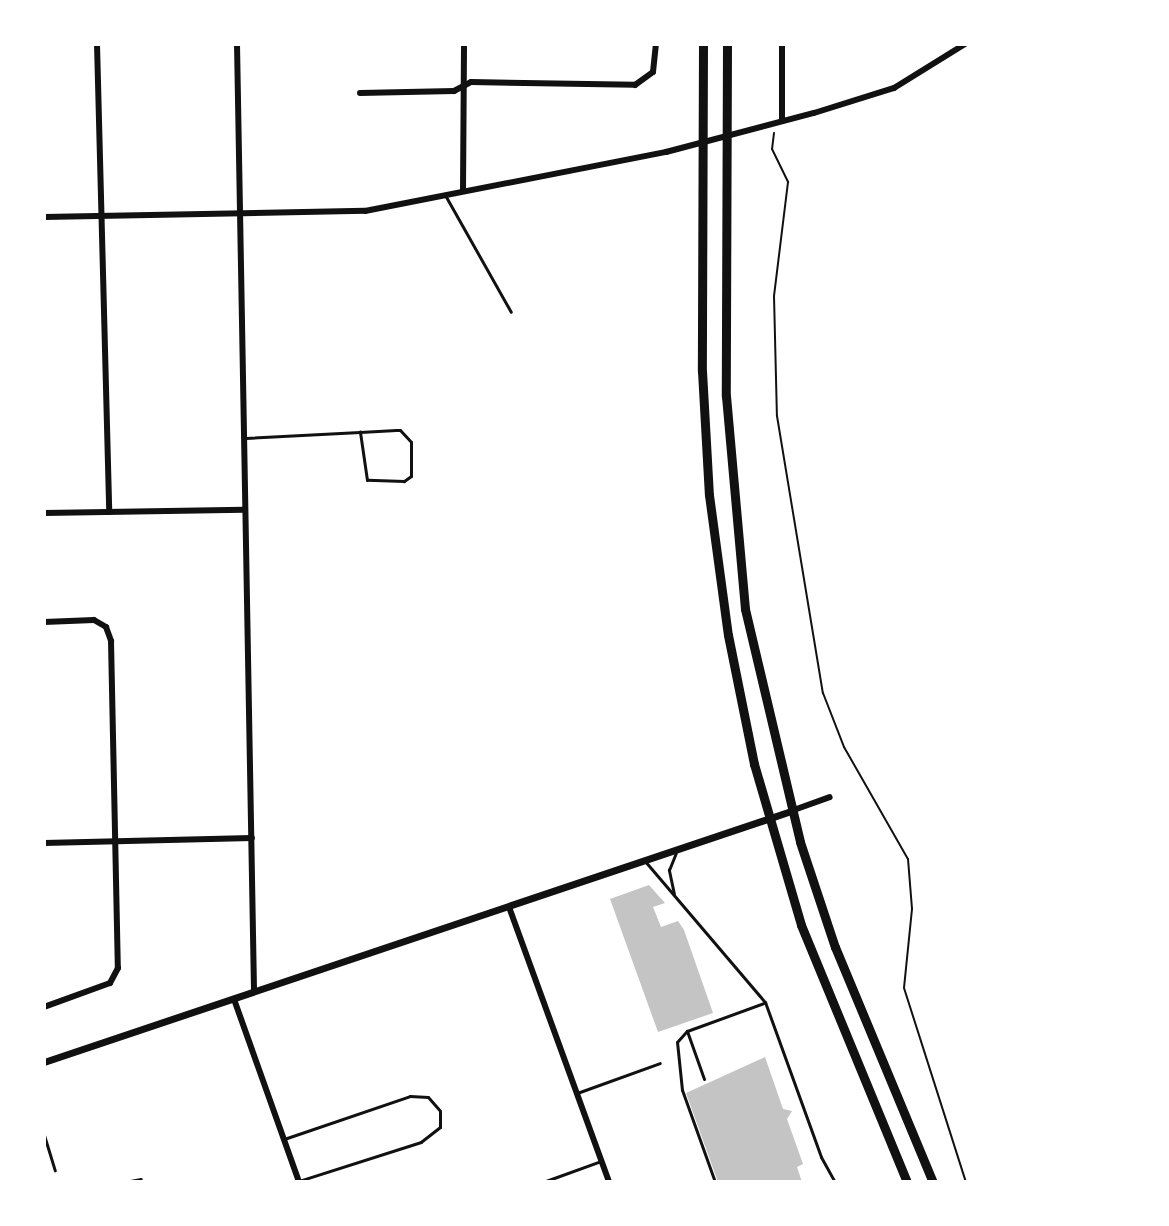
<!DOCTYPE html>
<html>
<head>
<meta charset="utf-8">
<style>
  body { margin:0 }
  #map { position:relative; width:1169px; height:1226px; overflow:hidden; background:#fff; font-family:"Fira Sans Condensed",sans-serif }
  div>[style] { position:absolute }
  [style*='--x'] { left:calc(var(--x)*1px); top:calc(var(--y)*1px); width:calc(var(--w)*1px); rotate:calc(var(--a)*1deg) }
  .building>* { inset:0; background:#c4c4c4 }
  .path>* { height:2px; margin:-1px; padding:0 1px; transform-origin:1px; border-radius:1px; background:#111 }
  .service>* { height:3px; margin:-1.5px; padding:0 1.5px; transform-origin:1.5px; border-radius:1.5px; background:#111 }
  .minor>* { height:6px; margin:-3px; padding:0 3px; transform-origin:3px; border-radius:3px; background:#111 }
  .tertiary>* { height:7px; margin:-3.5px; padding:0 3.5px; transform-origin:3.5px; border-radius:3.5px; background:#111 }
  .primary>* { height:9px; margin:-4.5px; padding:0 4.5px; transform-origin:4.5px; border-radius:4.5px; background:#111 }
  span { translate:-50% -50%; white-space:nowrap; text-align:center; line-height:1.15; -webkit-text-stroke:6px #fff; paint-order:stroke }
  .frame { position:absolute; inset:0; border:46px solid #fff; pointer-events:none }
</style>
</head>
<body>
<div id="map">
  <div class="building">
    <div style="clip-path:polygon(649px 885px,665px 903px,653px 907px,661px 927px,678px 921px,684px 930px,713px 1013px,658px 1032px,610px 899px)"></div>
    <div style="clip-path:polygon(765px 1057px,783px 1109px,792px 1111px,787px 1119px,803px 1164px,797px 1167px,802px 1182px,718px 1182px,686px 1093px)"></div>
  </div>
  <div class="path">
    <div style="--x:774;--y:133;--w:16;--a:97"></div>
    <div style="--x:772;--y:149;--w:37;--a:64"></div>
    <div style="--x:788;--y:182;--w:115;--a:97"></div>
    <div style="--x:774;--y:296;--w:120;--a:88.6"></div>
    <div style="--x:777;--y:416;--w:281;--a:80.6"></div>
    <div style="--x:823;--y:693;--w:58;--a:68.7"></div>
    <div style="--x:844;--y:747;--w:129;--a:60.3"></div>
    <div style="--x:908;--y:859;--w:50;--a:85.4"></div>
    <div style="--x:912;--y:909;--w:79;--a:95.8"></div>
    <div style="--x:904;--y:988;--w:204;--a:72.3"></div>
  </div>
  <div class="service">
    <div style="--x:445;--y:195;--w:134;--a:60.6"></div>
    <div style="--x:246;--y:438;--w:114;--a:-3"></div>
    <div style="--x:360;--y:432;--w:36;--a:-3"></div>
    <div style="--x:396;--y:430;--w:4;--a:0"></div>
    <div style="--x:400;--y:430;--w:16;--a:47"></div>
    <div style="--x:411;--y:442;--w:34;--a:90"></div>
    <div style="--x:411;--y:476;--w:9;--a:144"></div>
    <div style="--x:404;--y:481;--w:37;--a:-178"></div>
    <div style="--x:367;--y:480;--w:49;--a:-98.3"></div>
    <div style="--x:644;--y:860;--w:187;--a:49.6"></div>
    <div style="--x:765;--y:1002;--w:165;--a:70.1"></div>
    <div style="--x:821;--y:1157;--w:29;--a:61"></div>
    <div style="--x:674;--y:894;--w:25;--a:-102"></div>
    <div style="--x:669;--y:870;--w:18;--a:-68"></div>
    <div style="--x:687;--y:1031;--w:51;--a:70.5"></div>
    <div style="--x:577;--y:1093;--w:88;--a:-19.9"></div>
    <div style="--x:44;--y:1135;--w:37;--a:73"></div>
    <div style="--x:284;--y:1139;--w:133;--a:-18.8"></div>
    <div style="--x:410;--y:1096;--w:18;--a:3"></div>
    <div style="--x:428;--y:1097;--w:18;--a:49"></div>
    <div style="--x:440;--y:1111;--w:16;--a:90"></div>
    <div style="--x:440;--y:1127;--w:24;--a:142"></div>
    <div style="--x:421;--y:1142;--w:128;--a:162.3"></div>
    <div style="--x:125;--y:1182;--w:16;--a:-11"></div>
    <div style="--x:543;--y:1182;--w:62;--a:-19.9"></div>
    <div style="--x:715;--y:1182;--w:98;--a:-109.7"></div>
    <div style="--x:682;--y:1090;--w:48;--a:-95.9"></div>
    <div style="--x:677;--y:1042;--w:15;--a:-48"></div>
    <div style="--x:687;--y:1031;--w:82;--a:-20"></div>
  </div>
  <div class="minor">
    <div style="--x:97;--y:44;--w:468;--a:88.5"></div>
    <div style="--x:237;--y:44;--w:948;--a:88.97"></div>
    <div style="--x:782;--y:44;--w:76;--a:90"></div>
    <div style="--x:360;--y:93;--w:94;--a:-1.2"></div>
    <div style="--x:454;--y:91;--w:19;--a:-28"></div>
    <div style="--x:471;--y:82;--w:164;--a:1"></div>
    <div style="--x:635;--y:85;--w:22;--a:-36"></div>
    <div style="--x:653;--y:72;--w:28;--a:-84"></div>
    <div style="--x:463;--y:191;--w:147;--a:-89.6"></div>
    <div style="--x:44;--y:217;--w:321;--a:-1.1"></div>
    <div style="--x:365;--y:211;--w:307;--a:-11.1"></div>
    <div style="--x:666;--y:152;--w:153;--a:-14.8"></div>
    <div style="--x:814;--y:113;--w:84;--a:-17.4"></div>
    <div style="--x:894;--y:88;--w:84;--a:-31.8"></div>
    <div style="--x:44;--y:513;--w:200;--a:-0.9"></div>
    <div style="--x:44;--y:622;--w:50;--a:-2.3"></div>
    <div style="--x:94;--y:620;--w:14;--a:30"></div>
    <div style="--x:106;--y:627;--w:15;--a:70"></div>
    <div style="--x:111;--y:641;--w:327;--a:88.8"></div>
    <div style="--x:118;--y:968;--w:17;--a:118"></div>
    <div style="--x:110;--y:983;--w:70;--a:160"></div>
    <div style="--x:791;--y:811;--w:41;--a:-19.7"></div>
    <div style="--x:44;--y:843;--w:208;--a:-1.4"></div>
    <div style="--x:509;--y:907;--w:293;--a:70"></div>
    <div style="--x:235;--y:1002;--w:191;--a:70.4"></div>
  </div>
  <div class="tertiary">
    <div style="--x:44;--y:1062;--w:788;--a:-18.57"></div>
  </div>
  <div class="primary">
    <div style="--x:703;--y:44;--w:327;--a:90.2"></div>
    <div style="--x:702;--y:371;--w:124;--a:86.8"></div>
    <div style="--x:709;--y:495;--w:141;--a:82.3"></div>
    <div style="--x:728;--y:635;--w:132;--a:78.6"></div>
    <div style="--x:754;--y:764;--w:168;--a:73.7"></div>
    <div style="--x:801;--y:925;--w:278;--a:67.6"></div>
    <div style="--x:727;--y:44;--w:352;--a:90.2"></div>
    <div style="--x:726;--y:396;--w:214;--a:84.9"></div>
    <div style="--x:745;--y:609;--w:239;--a:76.7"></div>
    <div style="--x:800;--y:842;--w:111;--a:71.6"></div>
    <div style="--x:835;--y:947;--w:255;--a:67.4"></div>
  </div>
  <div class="frame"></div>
</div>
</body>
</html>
